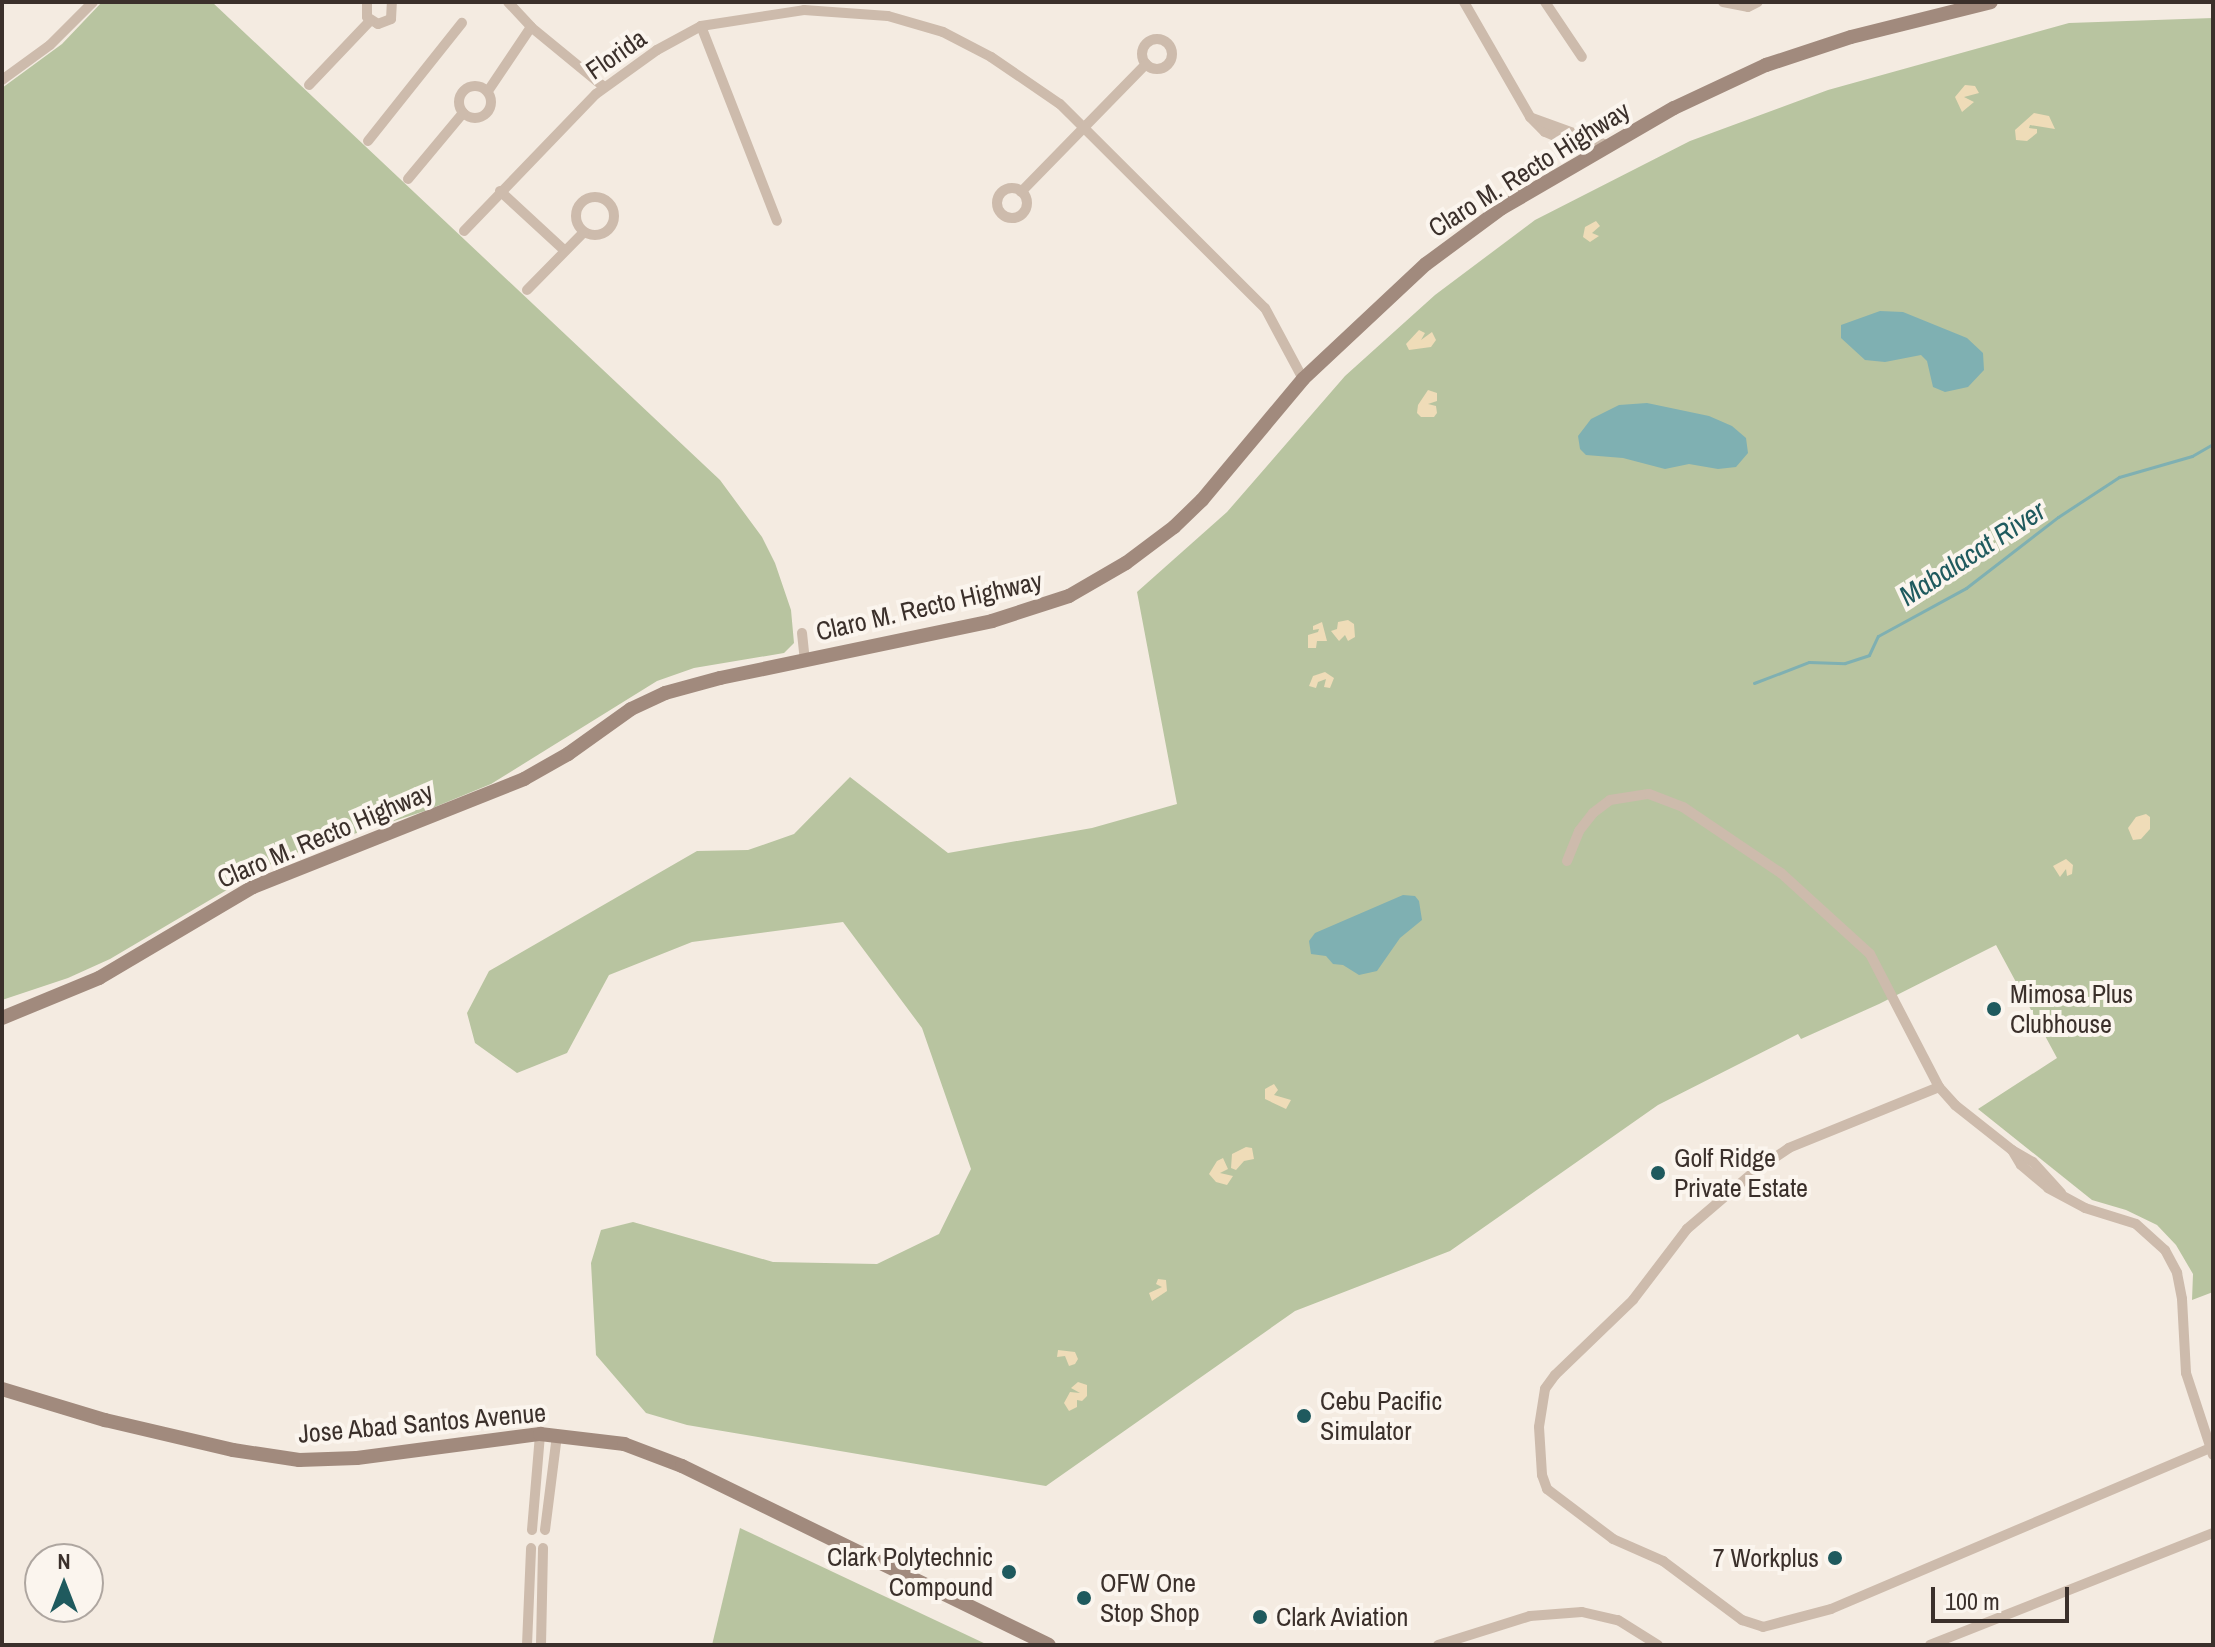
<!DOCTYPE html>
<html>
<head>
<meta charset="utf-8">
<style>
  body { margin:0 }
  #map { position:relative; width:2215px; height:1647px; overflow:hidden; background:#f4ebe1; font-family:"Archivo Narrow",sans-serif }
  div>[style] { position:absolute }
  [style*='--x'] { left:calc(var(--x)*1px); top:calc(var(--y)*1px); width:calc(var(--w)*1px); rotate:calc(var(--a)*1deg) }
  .green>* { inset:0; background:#b8c4a0 }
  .sand>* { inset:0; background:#efdcb8 }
  .water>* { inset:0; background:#7fb0b2 }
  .stream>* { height:3px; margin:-1.5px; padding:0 1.5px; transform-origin:1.5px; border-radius:1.5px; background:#7fb0b2 }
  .minor>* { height:10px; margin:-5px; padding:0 5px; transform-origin:5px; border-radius:5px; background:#cdbbac }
  .minor>.ring { margin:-5px; padding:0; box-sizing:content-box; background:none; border:10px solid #cdbbac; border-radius:50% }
  .secondary>* { height:14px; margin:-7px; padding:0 7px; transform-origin:7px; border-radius:7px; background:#a18a7d }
  .dots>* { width:22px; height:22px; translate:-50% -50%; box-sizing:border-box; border:4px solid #fbf5ee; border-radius:50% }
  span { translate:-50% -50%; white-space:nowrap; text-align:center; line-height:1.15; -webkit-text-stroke:8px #fbf5ee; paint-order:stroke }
  .street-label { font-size:26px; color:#3b302b }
  .poi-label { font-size:26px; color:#3b302b }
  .left { translate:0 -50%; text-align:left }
  .right { translate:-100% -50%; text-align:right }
  .water-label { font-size:28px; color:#1f5a5e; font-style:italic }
  .frame { position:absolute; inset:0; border:4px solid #3b302b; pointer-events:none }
  .north { position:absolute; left:24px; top:1543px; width:80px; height:80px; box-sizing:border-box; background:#fbf5ee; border:2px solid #aea6a0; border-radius:50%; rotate:0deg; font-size:22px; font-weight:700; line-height:32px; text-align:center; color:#3b302b }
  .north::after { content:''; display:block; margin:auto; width:28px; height:36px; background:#1f5a5e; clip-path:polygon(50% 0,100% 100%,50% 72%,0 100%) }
  .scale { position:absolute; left:1931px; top:1587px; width:138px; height:36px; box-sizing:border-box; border:4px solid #3b302b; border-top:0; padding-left:10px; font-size:24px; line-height:28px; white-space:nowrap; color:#3b302b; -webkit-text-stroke:6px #fbf5ee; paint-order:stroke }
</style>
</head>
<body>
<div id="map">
  <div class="green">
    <div style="clip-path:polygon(102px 2px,212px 2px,720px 480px,762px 537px,775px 563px,791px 610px,794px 643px,784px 653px,694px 668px,657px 681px,491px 784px,425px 811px,301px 851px,269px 865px,110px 959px,68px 978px,2px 1000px,2px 88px,62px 44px)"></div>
    <div style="clip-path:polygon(2213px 18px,2213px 1292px,2192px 1300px,2193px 1274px,2176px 1245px,2157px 1225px,2126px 1210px,2092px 1200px,1978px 1109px,2057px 1058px,1996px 945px,1879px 1004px,1801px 1039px,1798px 1034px,1658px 1105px,1450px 1251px,1295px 1311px,1046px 1486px,687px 1425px,646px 1413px,596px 1355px,591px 1263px,601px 1230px,633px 1222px,773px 1262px,877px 1264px,939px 1234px,971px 1169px,922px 1028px,843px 922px,692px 942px,609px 975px,567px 1053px,517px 1073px,475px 1043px,467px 1013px,489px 971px,697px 851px,748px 850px,794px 834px,850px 777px,948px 853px,1092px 828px,1177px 804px,1137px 592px,1227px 512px,1345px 376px,1435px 295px,1535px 220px,1690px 141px,1828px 90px,2069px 23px)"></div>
    <div style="clip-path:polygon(740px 1528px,988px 1645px,712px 1645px)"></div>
  </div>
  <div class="sand">
    <div style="clip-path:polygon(1965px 85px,1975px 86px,1979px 93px,1964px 97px,1974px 102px,1962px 112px,1955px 97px)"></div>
    <div style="clip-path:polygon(2034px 113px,2049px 116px,2055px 129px,2030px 125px,2029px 128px,2037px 129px,2037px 133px,2027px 141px,2016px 140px,2015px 130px)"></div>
    <div style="clip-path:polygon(1596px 221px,1600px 226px,1592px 233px,1599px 236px,1590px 242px,1583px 237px,1585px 227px)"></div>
    <div style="clip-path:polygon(1419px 330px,1425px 333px,1421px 340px,1432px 332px,1436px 340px,1431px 347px,1409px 350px,1406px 344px)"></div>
    <div style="clip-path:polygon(1428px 390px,1437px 393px,1437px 401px,1428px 404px,1436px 406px,1437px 413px,1434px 417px,1421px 417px,1417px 413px,1418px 405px)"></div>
    <div style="clip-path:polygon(1348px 620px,1354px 624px,1355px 637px,1348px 641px,1345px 635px,1339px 641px,1331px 631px,1337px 629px,1338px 622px)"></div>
    <div style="clip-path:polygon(1322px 622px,1327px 641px,1317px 641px,1316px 648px,1308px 648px,1308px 635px,1318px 632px,1319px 629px,1313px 630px,1313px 626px)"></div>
    <div style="clip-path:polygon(1325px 672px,1334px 678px,1330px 688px,1324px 687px,1326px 679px,1318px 682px,1316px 688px,1309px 686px,1313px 676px)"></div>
    <div style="clip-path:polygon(2146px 814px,2150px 817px,2150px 829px,2141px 839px,2133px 840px,2128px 828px,2136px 817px)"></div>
    <div style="clip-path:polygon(2066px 859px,2073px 865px,2072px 874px,2067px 876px,2066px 869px,2060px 877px,2053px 866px)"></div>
    <div style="clip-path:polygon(1274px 1084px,1278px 1090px,1274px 1095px,1291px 1100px,1286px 1109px,1265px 1099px,1265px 1089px)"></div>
    <div style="clip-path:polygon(1246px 1147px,1252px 1148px,1254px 1159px,1244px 1161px,1236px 1170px,1231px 1168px,1232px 1154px)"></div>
    <div style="clip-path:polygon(1223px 1158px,1228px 1169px,1220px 1173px,1233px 1176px,1227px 1185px,1216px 1182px,1209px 1174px,1217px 1161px)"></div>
    <div style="clip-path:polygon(1158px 1279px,1166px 1280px,1167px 1291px,1152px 1301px,1149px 1293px,1162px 1287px,1156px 1284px)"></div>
    <div style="clip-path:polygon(1058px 1350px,1075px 1352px,1078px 1359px,1075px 1364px,1069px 1366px,1065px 1356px,1057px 1357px)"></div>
    <div style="clip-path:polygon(1078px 1382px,1087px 1385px,1087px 1396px,1082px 1401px,1077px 1400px,1077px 1407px,1069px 1411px,1064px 1403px,1070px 1392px,1080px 1393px,1071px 1388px)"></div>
  </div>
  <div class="water">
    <div style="clip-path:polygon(1880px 311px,1903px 312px,1967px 338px,1983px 353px,1984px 370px,1968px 387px,1945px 392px,1933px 387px,1927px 361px,1921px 355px,1885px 362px,1865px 360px,1841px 338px,1841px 325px)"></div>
    <div style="clip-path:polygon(1647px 403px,1709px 416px,1732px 426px,1746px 438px,1748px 453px,1736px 467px,1718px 469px,1689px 464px,1665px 469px,1623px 458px,1586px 455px,1580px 449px,1578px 436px,1591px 419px,1619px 405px)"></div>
    <div style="clip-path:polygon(1403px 895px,1415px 896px,1419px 901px,1422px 920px,1400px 938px,1377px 971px,1359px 975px,1343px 965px,1333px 964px,1326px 956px,1311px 954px,1309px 941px,1315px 933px)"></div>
  </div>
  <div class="stream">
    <div style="--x:1754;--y:683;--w:59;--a:-20.9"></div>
    <div style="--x:1809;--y:662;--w:36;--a:2"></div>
    <div style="--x:1845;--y:663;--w:25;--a:-18"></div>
    <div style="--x:1869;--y:655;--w:21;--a:-65"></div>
    <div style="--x:1878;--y:636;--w:100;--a:-28.6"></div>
    <div style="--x:1966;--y:588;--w:116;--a:-37.7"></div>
    <div style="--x:2058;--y:517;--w:73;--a:-33.3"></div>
    <div style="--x:2119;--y:477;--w:76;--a:-16"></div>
    <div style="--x:2192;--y:456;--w:24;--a:-30"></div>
  </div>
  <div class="minor">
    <div style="--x:367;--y:2;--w:15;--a:90"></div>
    <div style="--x:367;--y:17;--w:13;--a:32"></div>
    <div style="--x:378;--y:24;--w:14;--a:-21"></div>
    <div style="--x:391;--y:19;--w:17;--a:-87"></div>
    <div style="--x:508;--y:2;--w:34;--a:47"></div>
    <div style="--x:531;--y:27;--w:94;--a:39.4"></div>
    <div style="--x:1464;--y:2;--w:133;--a:60.1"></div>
    <div style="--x:1530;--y:117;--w:21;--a:45"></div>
    <div style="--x:1545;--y:132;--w:54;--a:22.8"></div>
    <div style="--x:1545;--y:2;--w:66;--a:56.1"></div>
    <div style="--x:1723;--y:2;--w:25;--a:11"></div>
    <div style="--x:1748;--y:7;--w:11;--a:-27"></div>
    <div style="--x:701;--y:26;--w:209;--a:68.7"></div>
    <div class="ring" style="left:1142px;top:39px;width:20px;height:20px"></div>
    <div style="--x:2;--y:80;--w:59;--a:-36.1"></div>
    <div style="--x:50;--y:45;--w:61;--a:-45"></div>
    <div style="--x:309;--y:85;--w:88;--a:-46.4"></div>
    <div class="ring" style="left:459px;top:86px;width:22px;height:22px"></div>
    <div style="--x:488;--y:91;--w:77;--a:-56.1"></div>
    <div style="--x:1532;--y:118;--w:80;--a:19.8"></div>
    <div style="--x:368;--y:141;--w:151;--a:-51.5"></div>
    <div style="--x:408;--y:179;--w:86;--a:-50.2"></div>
    <div class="ring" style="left:997px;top:188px;width:20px;height:20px"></div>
    <div style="--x:500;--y:191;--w:88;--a:42.7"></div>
    <div style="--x:1021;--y:192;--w:179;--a:-45.7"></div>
    <div class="ring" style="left:576px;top:197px;width:28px;height:28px"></div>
    <div style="--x:464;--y:231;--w:190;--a:-46.1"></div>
    <div style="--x:596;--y:94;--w:75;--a:-35.8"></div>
    <div style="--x:657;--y:50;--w:50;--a:-28.6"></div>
    <div style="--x:701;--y:26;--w:104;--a:-8.8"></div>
    <div style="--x:804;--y:10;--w:84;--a:4.1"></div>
    <div style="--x:888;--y:16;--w:57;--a:16.2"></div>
    <div style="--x:943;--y:32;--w:54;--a:27.5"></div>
    <div style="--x:991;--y:57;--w:83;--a:34.3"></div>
    <div style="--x:1060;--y:104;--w:289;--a:44.9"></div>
    <div style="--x:1265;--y:308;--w:81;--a:61.8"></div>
    <div style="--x:527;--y:290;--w:81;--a:-45.5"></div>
    <div style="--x:802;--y:633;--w:27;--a:84"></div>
    <div style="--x:1567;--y:861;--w:32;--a:-68"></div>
    <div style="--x:1579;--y:831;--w:23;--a:-52"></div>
    <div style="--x:1593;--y:813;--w:21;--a:-37"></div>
    <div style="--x:1610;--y:800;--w:39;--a:-9"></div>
    <div style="--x:1649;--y:794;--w:36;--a:21"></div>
    <div style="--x:1683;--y:807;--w:118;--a:34"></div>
    <div style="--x:1781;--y:873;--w:120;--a:42.3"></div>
    <div style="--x:1870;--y:954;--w:150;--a:62.6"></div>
    <div style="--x:1939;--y:1087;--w:24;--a:48"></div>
    <div style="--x:1955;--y:1105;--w:73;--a:38.3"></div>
    <div style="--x:2012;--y:1150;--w:24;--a:30"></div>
    <div style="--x:2033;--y:1162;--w:42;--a:47.9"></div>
    <div style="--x:1939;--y:1087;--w:162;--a:157.9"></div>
    <div style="--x:1789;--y:1148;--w:40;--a:146"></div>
    <div style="--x:1756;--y:1170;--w:91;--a:139.5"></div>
    <div style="--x:1687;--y:1229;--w:89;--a:127.3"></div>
    <div style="--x:1633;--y:1300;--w:108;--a:136.1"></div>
    <div style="--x:1555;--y:1375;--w:17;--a:126"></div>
    <div style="--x:1545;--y:1389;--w:38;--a:99"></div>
    <div style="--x:1539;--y:1427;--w:48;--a:86.4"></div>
    <div style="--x:1542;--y:1475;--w:15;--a:70"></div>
    <div style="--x:1547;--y:1489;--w:83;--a:37.1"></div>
    <div style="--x:1613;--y:1539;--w:55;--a:23.7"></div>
    <div style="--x:1663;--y:1561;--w:99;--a:36.8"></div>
    <div style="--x:1742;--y:1620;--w:22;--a:18"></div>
    <div style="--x:1763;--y:1627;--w:70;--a:-14.8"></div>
    <div style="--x:1831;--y:1609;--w:412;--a:-23"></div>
    <div style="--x:2012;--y:1150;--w:17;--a:59"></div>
    <div style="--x:2021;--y:1165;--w:35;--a:40"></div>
    <div style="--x:2048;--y:1188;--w:42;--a:28.4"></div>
    <div style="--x:2085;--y:1208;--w:53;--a:17.4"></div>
    <div style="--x:2136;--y:1224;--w:39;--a:42"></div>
    <div style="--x:2165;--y:1250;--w:26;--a:62"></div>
    <div style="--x:2177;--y:1273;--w:26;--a:79"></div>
    <div style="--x:2182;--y:1299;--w:74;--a:86.9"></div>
    <div style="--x:2186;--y:1373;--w:86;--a:71.8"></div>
    <div style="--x:532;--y:1530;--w:96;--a:-85.2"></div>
    <div style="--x:545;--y:1530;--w:96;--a:-82.8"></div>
    <div style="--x:527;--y:1645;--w:97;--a:-87.6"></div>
    <div style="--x:541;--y:1645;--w:97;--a:-88.8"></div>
    <div style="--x:1438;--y:1645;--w:96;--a:-17.5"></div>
    <div style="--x:1530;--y:1616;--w:52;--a:-4.4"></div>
    <div style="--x:1582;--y:1612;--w:37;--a:13"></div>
    <div style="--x:1618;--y:1620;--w:47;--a:32"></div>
    <div style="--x:1930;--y:1645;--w:304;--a:-21.6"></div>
  </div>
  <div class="secondary">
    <div style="--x:2;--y:1018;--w:105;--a:-22.4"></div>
    <div style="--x:99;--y:978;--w:179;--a:-30.6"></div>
    <div style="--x:253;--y:887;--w:292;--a:-21.7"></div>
    <div style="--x:524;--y:779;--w:51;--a:-29.6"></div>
    <div style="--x:568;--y:754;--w:77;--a:-35.5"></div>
    <div style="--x:631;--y:709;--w:38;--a:-25"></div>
    <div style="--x:665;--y:693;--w:57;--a:-15.3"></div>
    <div style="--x:720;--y:678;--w:278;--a:-11.8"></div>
    <div style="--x:992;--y:621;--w:81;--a:-18"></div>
    <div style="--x:1069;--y:596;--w:66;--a:-30.1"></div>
    <div style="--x:1126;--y:563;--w:60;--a:-36.9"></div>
    <div style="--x:1174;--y:527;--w:39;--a:-44"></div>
    <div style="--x:1202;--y:500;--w:158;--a:-50.1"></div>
    <div style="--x:1303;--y:379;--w:168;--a:-43.1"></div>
    <div style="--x:1426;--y:264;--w:94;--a:-36.4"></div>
    <div style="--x:1502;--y:208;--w:199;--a:-30.2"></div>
    <div style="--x:1674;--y:108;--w:102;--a:-25.1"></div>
    <div style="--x:1766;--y:65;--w:89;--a:-18.2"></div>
    <div style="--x:1851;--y:37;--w:144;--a:-14"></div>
    <div style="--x:2;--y:1389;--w:108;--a:16.8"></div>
    <div style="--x:105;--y:1420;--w:131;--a:13.2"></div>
    <div style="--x:233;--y:1450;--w:67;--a:8.6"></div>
    <div style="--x:299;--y:1460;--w:58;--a:-2"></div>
    <div style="--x:357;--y:1458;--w:185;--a:-7.5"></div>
    <div style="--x:540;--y:1434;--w:85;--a:6.8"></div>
    <div style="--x:624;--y:1444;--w:62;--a:20.8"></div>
    <div style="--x:682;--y:1466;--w:408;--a:26"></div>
  </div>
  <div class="dots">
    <div style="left:1994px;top:1009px;background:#1f5a5e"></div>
    <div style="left:1658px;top:1173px;background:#1f5a5e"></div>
    <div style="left:1304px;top:1416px;background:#1f5a5e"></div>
    <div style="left:1835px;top:1558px;background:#1f5a5e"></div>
    <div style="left:1009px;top:1572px;background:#1f5a5e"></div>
    <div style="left:1084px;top:1598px;background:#1f5a5e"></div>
    <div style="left:1260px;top:1617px;background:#1f5a5e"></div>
  </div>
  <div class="street-label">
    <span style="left:616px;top:54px;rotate:-35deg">Florida</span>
    <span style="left:1529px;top:169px;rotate:-32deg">Claro M. Recto Highway</span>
    <span style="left:929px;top:606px;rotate:-13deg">Claro M. Recto Highway</span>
    <span style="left:325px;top:835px;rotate:-23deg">Claro M. Recto Highway</span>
    <span style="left:422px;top:1423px;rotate:-5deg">Jose Abad Santos Avenue</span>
  </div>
  <div class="poi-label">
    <span class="left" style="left:2010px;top:1009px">Mimosa Plus<br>Clubhouse</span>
    <span class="left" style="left:1674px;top:1173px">Golf Ridge<br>Private Estate</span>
    <span class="left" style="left:1320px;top:1416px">Cebu Pacific<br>Simulator</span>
    <span class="right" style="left:993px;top:1572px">Clark Polytechnic<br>Compound</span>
    <span class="right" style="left:1819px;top:1558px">7 Workplus</span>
    <span class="left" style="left:1100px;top:1598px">OFW One<br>Stop Shop</span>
    <span class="left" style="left:1276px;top:1617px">Clark Aviation</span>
  </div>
  <div class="water-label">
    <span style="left:1972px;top:553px;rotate:-33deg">Mabalacat River</span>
  </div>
  <div class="frame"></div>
  <div class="north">N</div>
  <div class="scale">100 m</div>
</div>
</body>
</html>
